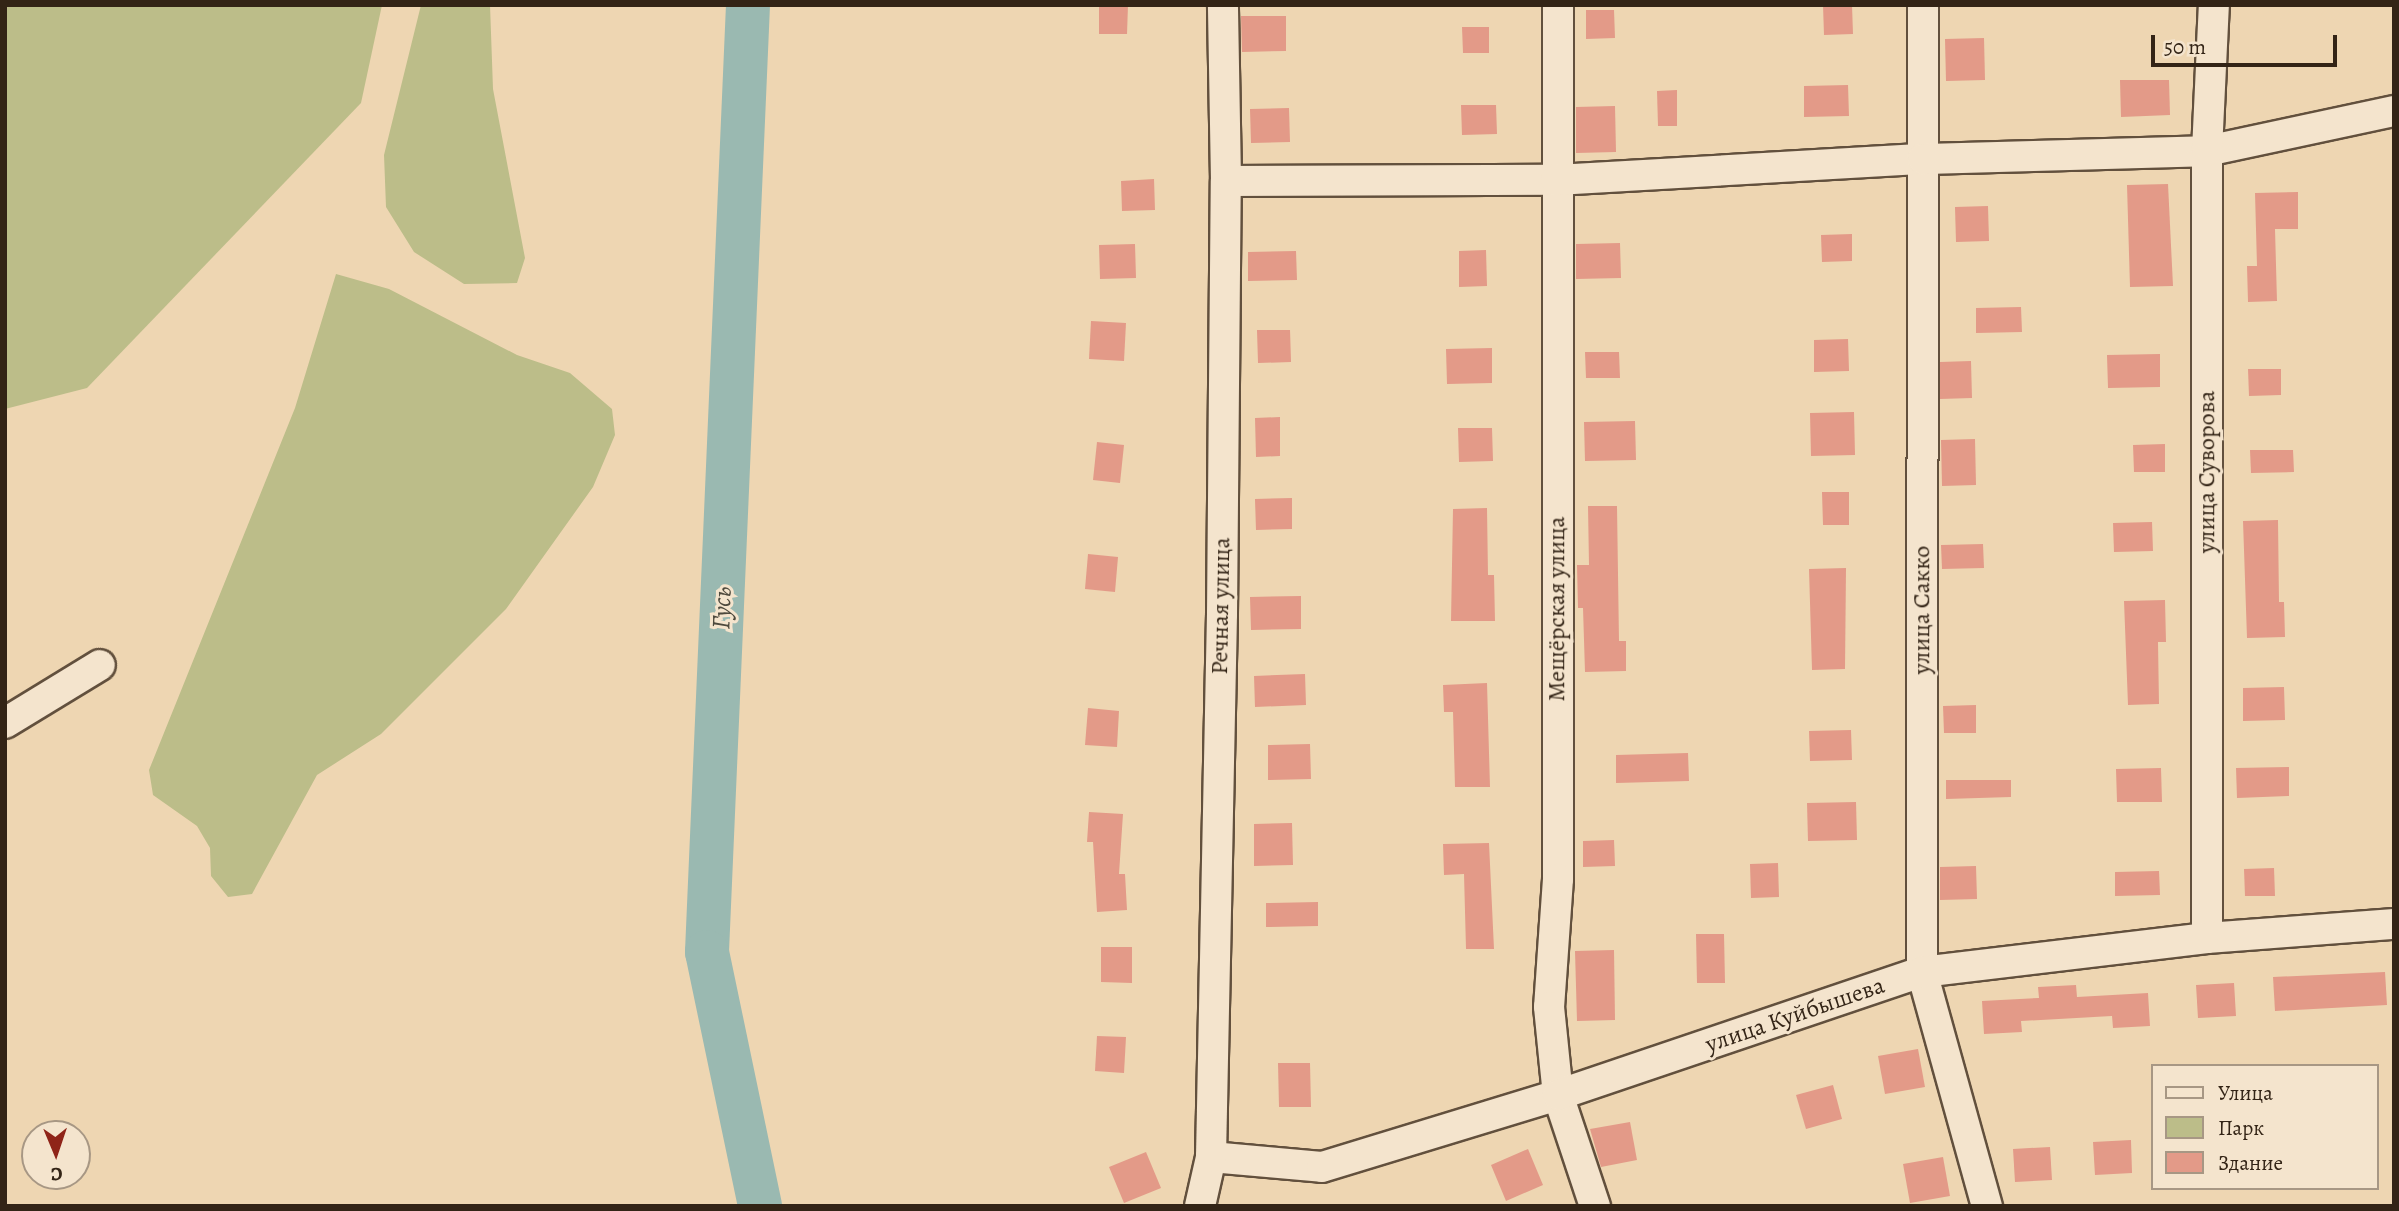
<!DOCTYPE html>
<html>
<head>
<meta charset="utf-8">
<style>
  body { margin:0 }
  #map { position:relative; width:2399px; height:1211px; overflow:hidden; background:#eed6b2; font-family:Alegreya,serif }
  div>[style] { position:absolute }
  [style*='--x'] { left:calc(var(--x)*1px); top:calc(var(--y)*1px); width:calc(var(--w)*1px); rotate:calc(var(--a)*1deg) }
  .green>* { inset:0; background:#bcbd89 }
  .river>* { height:44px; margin:-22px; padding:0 22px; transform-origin:22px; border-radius:22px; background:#9ab9b1 }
  .building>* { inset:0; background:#e39a88 }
  .roads { filter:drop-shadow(2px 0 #62503d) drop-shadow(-2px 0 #62503d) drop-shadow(0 2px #62503d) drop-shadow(0 -2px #62503d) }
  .minor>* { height:30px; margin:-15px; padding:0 15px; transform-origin:15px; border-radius:15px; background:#f4e4cd }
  span { translate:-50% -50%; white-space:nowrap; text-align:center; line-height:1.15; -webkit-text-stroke:6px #f4e4cd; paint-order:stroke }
  .street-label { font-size:24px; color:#332416 }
  .water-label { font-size:26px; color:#4d493d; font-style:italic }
  .frame { position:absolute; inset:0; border:7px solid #332416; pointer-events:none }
  .legend { position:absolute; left:2151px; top:1064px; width:228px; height:126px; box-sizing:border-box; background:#f4e4cd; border:2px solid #a79784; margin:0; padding:9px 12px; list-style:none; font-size:21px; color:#332416 }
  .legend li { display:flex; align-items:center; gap:14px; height:35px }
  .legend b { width:35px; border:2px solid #a79784 }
  .north { position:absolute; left:21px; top:1120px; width:70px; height:70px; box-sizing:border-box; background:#f4e4cd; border:2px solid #a79784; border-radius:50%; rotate:178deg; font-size:19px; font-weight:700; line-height:28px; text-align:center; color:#332416 }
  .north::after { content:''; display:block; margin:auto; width:24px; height:32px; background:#8f2418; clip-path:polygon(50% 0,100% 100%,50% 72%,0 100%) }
  .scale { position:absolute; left:2151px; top:35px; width:186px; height:32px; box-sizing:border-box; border:4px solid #332416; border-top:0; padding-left:9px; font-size:21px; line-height:24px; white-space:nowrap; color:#332416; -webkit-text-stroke:5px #f4e4cd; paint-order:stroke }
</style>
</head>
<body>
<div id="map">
  <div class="green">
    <div style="clip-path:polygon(5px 5px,382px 5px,361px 103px,87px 388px,5px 409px)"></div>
    <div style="clip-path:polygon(421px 5px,490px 5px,493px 89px,525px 258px,517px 283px,464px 284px,414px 252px,386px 207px,384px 155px)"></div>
    <div style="clip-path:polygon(336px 274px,389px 289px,517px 355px,570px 373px,612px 409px,615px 435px,593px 487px,506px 609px,381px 734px,317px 775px,252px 894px,228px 897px,211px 876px,210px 848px,197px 826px,153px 795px,149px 770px,295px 408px)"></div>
  </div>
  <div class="river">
    <div style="--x:748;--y:5;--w:948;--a:92.48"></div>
    <div style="--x:707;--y:952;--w:259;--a:78.2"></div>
  </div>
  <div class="building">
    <div style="clip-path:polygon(1099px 5px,1128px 5px,1127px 34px,1099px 34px)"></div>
    <div style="clip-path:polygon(1823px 5px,1852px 5px,1853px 34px,1824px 35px)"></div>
    <div style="clip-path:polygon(1586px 10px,1614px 10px,1615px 38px,1586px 39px)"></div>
    <div style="clip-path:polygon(1241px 16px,1286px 16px,1286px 51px,1242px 52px)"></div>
    <div style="clip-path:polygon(1462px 27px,1489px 27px,1489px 53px,1463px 53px)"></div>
    <div style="clip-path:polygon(1984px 38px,1985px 80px,1946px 81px,1945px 39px)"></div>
    <div style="clip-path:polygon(2120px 80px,2169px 80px,2170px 115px,2121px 117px)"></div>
    <div style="clip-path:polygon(1848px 85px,1849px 116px,1804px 117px,1804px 86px)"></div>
    <div style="clip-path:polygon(1677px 90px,1677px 126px,1658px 126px,1657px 91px)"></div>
    <div style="clip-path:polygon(1461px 105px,1496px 105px,1497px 134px,1462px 135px)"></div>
    <div style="clip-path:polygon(1615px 106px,1616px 152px,1576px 153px,1576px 107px)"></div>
    <div style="clip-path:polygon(1289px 108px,1290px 142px,1251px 143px,1250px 109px)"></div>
    <div style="clip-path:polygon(1154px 179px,1155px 210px,1122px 211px,1121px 181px)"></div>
    <div style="clip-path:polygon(2168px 184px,2173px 286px,2130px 287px,2127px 185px)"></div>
    <div style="clip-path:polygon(2298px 192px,2298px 229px,2275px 229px,2277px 301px,2248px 302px,2247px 266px,2257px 266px,2255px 193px)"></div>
    <div style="clip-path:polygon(1988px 206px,1989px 241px,1956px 242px,1955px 207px)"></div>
    <div style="clip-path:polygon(1852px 234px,1852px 261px,1822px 262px,1821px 235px)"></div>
    <div style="clip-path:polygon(1620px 243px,1621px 278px,1576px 279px,1576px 244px)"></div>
    <div style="clip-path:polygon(1135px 244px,1136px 278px,1100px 279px,1099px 245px)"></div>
    <div style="clip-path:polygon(1486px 250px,1487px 286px,1459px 287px,1459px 251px)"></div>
    <div style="clip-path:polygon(1296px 251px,1297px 280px,1248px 281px,1248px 252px)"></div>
    <div style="clip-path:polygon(2021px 307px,2022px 332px,1976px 333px,1976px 308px)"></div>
    <div style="clip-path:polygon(1091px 321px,1126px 323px,1124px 361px,1089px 359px)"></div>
    <div style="clip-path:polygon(1257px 330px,1290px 330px,1291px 362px,1258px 363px)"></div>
    <div style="clip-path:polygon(1848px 339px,1849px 371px,1814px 372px,1814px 340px)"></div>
    <div style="clip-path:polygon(1492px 348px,1492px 383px,1447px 384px,1446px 349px)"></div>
    <div style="clip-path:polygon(1585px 352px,1619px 352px,1620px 378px,1586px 378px)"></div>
    <div style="clip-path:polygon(2160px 354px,2160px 387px,2108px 388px,2107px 355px)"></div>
    <div style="clip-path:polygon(1971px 361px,1972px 398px,1940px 399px,1940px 362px)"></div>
    <div style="clip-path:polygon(2248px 369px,2281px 369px,2281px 395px,2249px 396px)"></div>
    <div style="clip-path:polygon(1854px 412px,1855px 455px,1811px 456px,1810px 413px)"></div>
    <div style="clip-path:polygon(1280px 417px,1280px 456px,1256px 457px,1255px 418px)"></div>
    <div style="clip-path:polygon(1635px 421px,1636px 460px,1585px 461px,1584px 422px)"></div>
    <div style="clip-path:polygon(1458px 428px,1492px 428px,1493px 461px,1459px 462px)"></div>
    <div style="clip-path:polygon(1975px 439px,1976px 485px,1942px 486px,1941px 440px)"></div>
    <div style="clip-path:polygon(1097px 442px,1124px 445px,1120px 483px,1093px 480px)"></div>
    <div style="clip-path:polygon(2165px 444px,2165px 472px,2134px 472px,2133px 445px)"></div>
    <div style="clip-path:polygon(2250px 450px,2293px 450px,2294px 472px,2251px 473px)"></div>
    <div style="clip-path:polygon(1822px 492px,1849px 492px,1849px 525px,1823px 525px)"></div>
    <div style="clip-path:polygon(1292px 498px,1292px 529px,1256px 530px,1255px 499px)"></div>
    <div style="clip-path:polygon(1588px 506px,1617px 506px,1619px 641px,1626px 641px,1626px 671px,1585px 672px,1583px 608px,1578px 608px,1577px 565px,1589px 565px)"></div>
    <div style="clip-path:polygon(1487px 508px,1488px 575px,1494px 575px,1495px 621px,1451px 621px,1453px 509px)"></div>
    <div style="clip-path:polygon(2278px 520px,2279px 602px,2284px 602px,2285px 637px,2247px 638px,2243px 521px)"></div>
    <div style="clip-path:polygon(2152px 522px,2153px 551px,2114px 552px,2113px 523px)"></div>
    <div style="clip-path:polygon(1983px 544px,1984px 568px,1942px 569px,1941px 545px)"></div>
    <div style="clip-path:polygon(1088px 554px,1118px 557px,1115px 592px,1085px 589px)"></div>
    <div style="clip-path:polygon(1846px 568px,1845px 669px,1812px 670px,1809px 569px)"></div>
    <div style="clip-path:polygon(1301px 596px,1301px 629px,1251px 630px,1250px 597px)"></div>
    <div style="clip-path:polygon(2165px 600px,2166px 642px,2158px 642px,2159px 704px,2128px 705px,2124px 601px)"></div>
    <div style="clip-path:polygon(1305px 674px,1306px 705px,1255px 707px,1254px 676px)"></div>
    <div style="clip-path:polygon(1487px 683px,1490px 787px,1455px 787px,1453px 712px,1444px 712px,1443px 685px)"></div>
    <div style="clip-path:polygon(2284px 687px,2285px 720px,2243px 721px,2243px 688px)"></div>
    <div style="clip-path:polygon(1976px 705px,1976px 733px,1944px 733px,1943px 706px)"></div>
    <div style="clip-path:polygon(1088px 708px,1119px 711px,1117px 747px,1085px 745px)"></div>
    <div style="clip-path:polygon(1851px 730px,1852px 760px,1810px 761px,1809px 731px)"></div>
    <div style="clip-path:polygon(1310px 744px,1311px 779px,1268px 780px,1268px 745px)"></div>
    <div style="clip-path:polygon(1688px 753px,1689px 781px,1616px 783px,1616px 755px)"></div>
    <div style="clip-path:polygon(2289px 767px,2289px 796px,2237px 798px,2236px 768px)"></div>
    <div style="clip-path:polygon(2161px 768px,2162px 802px,2117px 802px,2116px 769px)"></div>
    <div style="clip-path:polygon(1946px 780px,2011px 780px,2011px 797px,1946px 799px)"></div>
    <div style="clip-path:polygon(1856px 802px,1857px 840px,1808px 841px,1807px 803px)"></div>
    <div style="clip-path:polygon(1089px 812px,1123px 814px,1119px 874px,1125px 874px,1127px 910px,1097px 912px,1093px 842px,1087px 842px)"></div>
    <div style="clip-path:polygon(1292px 823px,1293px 865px,1254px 866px,1254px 824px)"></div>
    <div style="clip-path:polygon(1614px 840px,1615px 866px,1583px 867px,1583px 841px)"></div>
    <div style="clip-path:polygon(1489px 843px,1494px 949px,1466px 949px,1464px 874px,1444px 875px,1443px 844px)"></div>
    <div style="clip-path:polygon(1778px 863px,1779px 897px,1751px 898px,1750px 864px)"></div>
    <div style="clip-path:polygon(1976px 866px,1977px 899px,1940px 900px,1940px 867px)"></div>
    <div style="clip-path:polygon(2274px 868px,2275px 896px,2245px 896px,2244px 869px)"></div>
    <div style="clip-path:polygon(2159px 871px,2160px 895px,2115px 896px,2115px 872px)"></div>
    <div style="clip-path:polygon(1318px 902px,1318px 926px,1266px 927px,1266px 903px)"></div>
    <div style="clip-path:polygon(1696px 934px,1724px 934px,1725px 983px,1697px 983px)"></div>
    <div style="clip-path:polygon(1101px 947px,1132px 947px,1132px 983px,1101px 982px)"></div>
    <div style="clip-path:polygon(1614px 950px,1615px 1020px,1577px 1021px,1575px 951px)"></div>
    <div style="clip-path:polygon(2385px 972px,2387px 1005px,2275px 1011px,2273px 977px)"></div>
    <div style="clip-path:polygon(2234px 983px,2236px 1016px,2198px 1018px,2196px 985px)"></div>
    <div style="clip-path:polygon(2076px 985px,2077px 997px,2148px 993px,2150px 1026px,2113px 1028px,2112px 1016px,2021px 1021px,2022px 1032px,1984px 1034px,1982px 1001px,2039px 998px,2038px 987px)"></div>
    <div style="clip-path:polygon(1097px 1036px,1126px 1037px,1124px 1073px,1095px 1071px)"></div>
    <div style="clip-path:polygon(1918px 1049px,1925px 1087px,1885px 1094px,1878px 1056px)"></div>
    <div style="clip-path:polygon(1278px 1063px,1310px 1063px,1311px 1107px,1279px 1107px)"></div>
    <div style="clip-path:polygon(1833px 1085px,1842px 1119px,1806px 1129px,1796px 1095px)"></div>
    <div style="clip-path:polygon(1630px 1122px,1637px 1160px,1601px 1167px,1590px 1129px)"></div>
    <div style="clip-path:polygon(2131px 1140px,2132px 1173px,2095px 1175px,2093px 1142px)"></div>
    <div style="clip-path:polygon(2050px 1147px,2052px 1180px,2015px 1182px,2013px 1149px)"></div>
    <div style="clip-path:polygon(1528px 1149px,1543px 1185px,1506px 1201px,1491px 1165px)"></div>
    <div style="clip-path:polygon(1146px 1152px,1161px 1188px,1124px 1203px,1109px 1167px)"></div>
    <div style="clip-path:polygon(1943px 1157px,1950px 1196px,1910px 1203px,1903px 1164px)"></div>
  </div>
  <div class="roads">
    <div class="minor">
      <div style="--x:1558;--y:5;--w:874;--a:90"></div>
      <div style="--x:1558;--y:879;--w:128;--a:94"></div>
      <div style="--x:1549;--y:1007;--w:88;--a:84.2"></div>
      <div style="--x:1558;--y:1095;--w:117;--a:71.6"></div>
      <div style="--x:1923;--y:5;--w:967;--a:90.06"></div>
      <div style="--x:1922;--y:972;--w:243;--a:74.5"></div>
      <div style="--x:1226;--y:181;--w:330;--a:-0.2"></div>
      <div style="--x:1556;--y:180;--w:368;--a:-3.3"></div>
      <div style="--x:1923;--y:159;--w:284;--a:-1.6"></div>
      <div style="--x:2207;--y:151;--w:191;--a:-12.1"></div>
      <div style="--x:5;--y:723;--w:111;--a:-31.4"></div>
      <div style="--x:2207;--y:938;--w:787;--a:-90"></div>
      <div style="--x:2207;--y:151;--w:146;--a:-87.3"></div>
      <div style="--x:1211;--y:1157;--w:111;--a:5.1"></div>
      <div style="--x:1322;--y:1167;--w:247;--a:-17"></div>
      <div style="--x:1558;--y:1095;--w:384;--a:-18.7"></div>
      <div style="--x:1922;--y:972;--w:287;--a:-6.8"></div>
      <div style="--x:2207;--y:938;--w:188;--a:-4.3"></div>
      <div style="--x:1200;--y:1206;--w:50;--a:-77.3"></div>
      <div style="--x:1211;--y:1157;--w:543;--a:-88.84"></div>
      <div style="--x:1222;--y:614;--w:433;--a:-89.5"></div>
      <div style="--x:1226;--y:181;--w:176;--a:-91"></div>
    </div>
  </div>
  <div class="street-label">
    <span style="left:2207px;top:472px;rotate:-90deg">улица Суворова</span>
    <span style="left:1221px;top:606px;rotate:-89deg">Речная улица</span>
    <span style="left:1557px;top:609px;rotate:-90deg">Мещёрская улица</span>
    <span style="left:1922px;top:610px;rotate:-90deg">улица Сакко</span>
    <span style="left:1795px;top:1015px;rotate:-19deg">улица Куйбышева</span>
  </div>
  <div class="water-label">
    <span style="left:722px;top:608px;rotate:-88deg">Гусь</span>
  </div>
  <div class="frame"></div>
  <ul class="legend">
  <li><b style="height:9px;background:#f4e4cd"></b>Улица</li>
  <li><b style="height:19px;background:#bcbd89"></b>Парк</li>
  <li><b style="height:19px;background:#e39a88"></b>Здание</li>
  </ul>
  <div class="north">С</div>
  <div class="scale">50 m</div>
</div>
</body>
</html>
